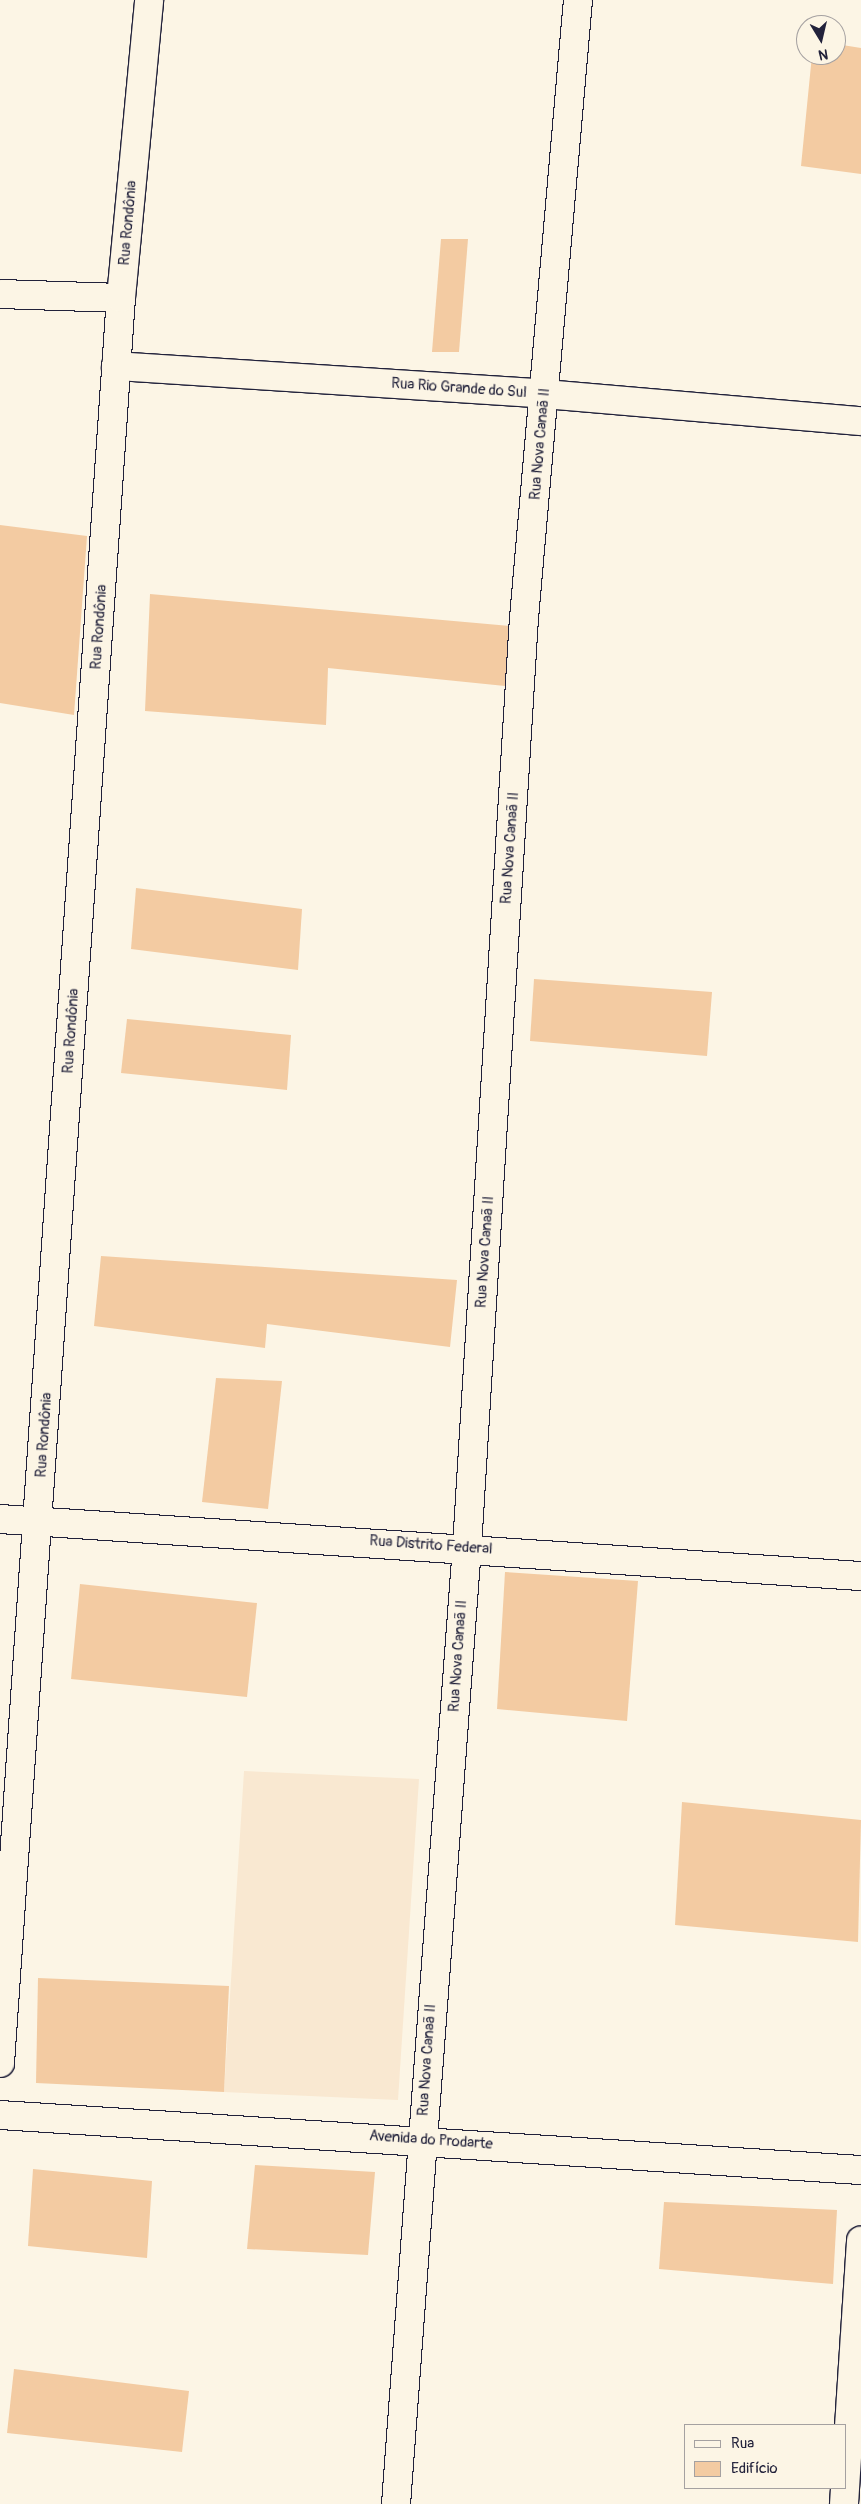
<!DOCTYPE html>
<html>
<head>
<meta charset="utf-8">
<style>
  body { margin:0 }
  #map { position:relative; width:861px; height:2504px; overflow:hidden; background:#fcf5e5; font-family:Pangolin,sans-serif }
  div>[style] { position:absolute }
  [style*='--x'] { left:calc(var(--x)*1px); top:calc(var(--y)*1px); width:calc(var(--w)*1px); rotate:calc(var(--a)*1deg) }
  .built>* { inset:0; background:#f9e8d1 }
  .building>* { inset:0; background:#f3cba2 }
  .roads { filter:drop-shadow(1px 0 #22223b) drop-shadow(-1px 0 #22223b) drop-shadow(0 1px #22223b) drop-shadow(0 -1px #22223b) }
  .street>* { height:28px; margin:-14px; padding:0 14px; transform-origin:14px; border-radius:14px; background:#fcf5e5 }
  span { translate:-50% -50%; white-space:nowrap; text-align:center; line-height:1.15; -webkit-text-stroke:4px #fcf5e5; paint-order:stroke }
  .street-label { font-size:15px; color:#22223b }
  .legend { position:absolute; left:684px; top:2424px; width:162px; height:65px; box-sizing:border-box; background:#fcf5e5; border:1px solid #a5a1a1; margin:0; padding:6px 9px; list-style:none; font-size:15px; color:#22223b }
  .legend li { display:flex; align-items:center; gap:10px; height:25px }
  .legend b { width:25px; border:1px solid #a5a1a1 }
  .north { position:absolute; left:796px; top:15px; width:50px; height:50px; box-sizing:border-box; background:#fcf5e5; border:1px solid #a5a1a1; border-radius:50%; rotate:171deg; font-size:14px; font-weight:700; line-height:20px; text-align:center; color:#22223b }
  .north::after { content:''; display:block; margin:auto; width:18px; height:22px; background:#22223b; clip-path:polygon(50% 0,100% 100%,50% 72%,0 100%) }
</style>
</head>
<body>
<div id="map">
  <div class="built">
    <div style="clip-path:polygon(244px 1771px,419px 1779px,398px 2100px,224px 2092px)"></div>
  </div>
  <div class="building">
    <div style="clip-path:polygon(836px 44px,861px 48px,861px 174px,801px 166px,812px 55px,836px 55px)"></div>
    <div style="clip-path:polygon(441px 239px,468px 239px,459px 352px,432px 352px)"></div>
    <div style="clip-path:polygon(0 525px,87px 536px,74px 715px,0 703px)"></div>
    <div style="clip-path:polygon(150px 594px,511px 626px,505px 686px,328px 668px,326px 725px,145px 711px)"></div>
    <div style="clip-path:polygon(136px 888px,302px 909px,298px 970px,131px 949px)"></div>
    <div style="clip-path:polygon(534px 979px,712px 992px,707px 1056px,530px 1041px)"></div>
    <div style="clip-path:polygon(127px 1019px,291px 1035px,287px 1090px,121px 1073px)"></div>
    <div style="clip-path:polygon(101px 1256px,457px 1280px,450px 1347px,267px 1324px,265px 1348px,94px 1326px)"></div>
    <div style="clip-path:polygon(216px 1378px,282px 1381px,268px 1509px,202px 1502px)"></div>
    <div style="clip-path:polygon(505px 1572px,638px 1581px,627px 1721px,497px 1709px)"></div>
    <div style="clip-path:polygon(80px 1584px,257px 1603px,247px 1697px,71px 1679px)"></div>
    <div style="clip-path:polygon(682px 1802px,861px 1820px,858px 1942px,675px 1925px)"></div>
    <div style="clip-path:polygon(38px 1978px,229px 1986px,224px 2092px,36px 2083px)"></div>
    <div style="clip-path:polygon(255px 2165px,375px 2172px,368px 2255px,247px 2249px)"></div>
    <div style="clip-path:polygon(33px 2169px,152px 2181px,147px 2258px,28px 2246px)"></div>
    <div style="clip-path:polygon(664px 2202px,837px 2210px,833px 2284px,659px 2269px)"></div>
    <div style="clip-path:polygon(14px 2369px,189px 2391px,182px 2452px,7px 2433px)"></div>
  </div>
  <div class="roads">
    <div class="street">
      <div style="--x:0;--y:294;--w:121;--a:1.9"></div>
      <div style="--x:116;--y:366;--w:429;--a:3.7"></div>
      <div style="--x:544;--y:394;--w:318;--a:4.9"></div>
      <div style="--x:0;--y:1519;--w:863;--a:3.79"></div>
      <div style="--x:0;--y:2063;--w:1769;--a:-86.08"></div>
      <div style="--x:121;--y:298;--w:299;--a:-84.6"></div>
      <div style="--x:0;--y:2115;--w:863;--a:3.66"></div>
      <div style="--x:396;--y:2504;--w:960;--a:-85.76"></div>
      <div style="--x:467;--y:1547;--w:931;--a:-86.49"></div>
      <div style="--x:524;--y:618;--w:620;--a:-85.01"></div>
      <div style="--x:844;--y:2504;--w:264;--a:-86.3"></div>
    </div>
  </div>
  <div class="street-label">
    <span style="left:128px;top:223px;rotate:-85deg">Rua Rondônia</span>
    <span style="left:459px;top:388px;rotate:4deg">Rua Rio Grande do Sul</span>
    <span style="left:540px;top:444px;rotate:-85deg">Rua Nova Canaã II</span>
    <span style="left:99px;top:627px;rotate:-86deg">Rua Rondônia</span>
    <span style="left:510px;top:848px;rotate:-86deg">Rua Nova Canaã II</span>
    <span style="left:71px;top:1031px;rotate:-86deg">Rua Rondônia</span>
    <span style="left:485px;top:1252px;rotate:-86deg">Rua Nova Canaã II</span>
    <span style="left:44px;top:1435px;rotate:-86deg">Rua Rondônia</span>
    <span style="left:431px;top:1545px;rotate:4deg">Rua Distrito Federal</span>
    <span style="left:458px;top:1656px;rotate:-86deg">Rua Nova Canaã II</span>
    <span style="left:427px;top:2060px;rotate:-86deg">Rua Nova Canaã II</span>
    <span style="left:431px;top:2140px;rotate:4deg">Avenida do Prodarte</span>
  </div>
  <ul class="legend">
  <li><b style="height:6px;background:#fcf5e5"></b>Rua</li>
  <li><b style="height:14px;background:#f3cba2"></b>Edifício</li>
  </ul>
  <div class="north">N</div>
</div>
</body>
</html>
